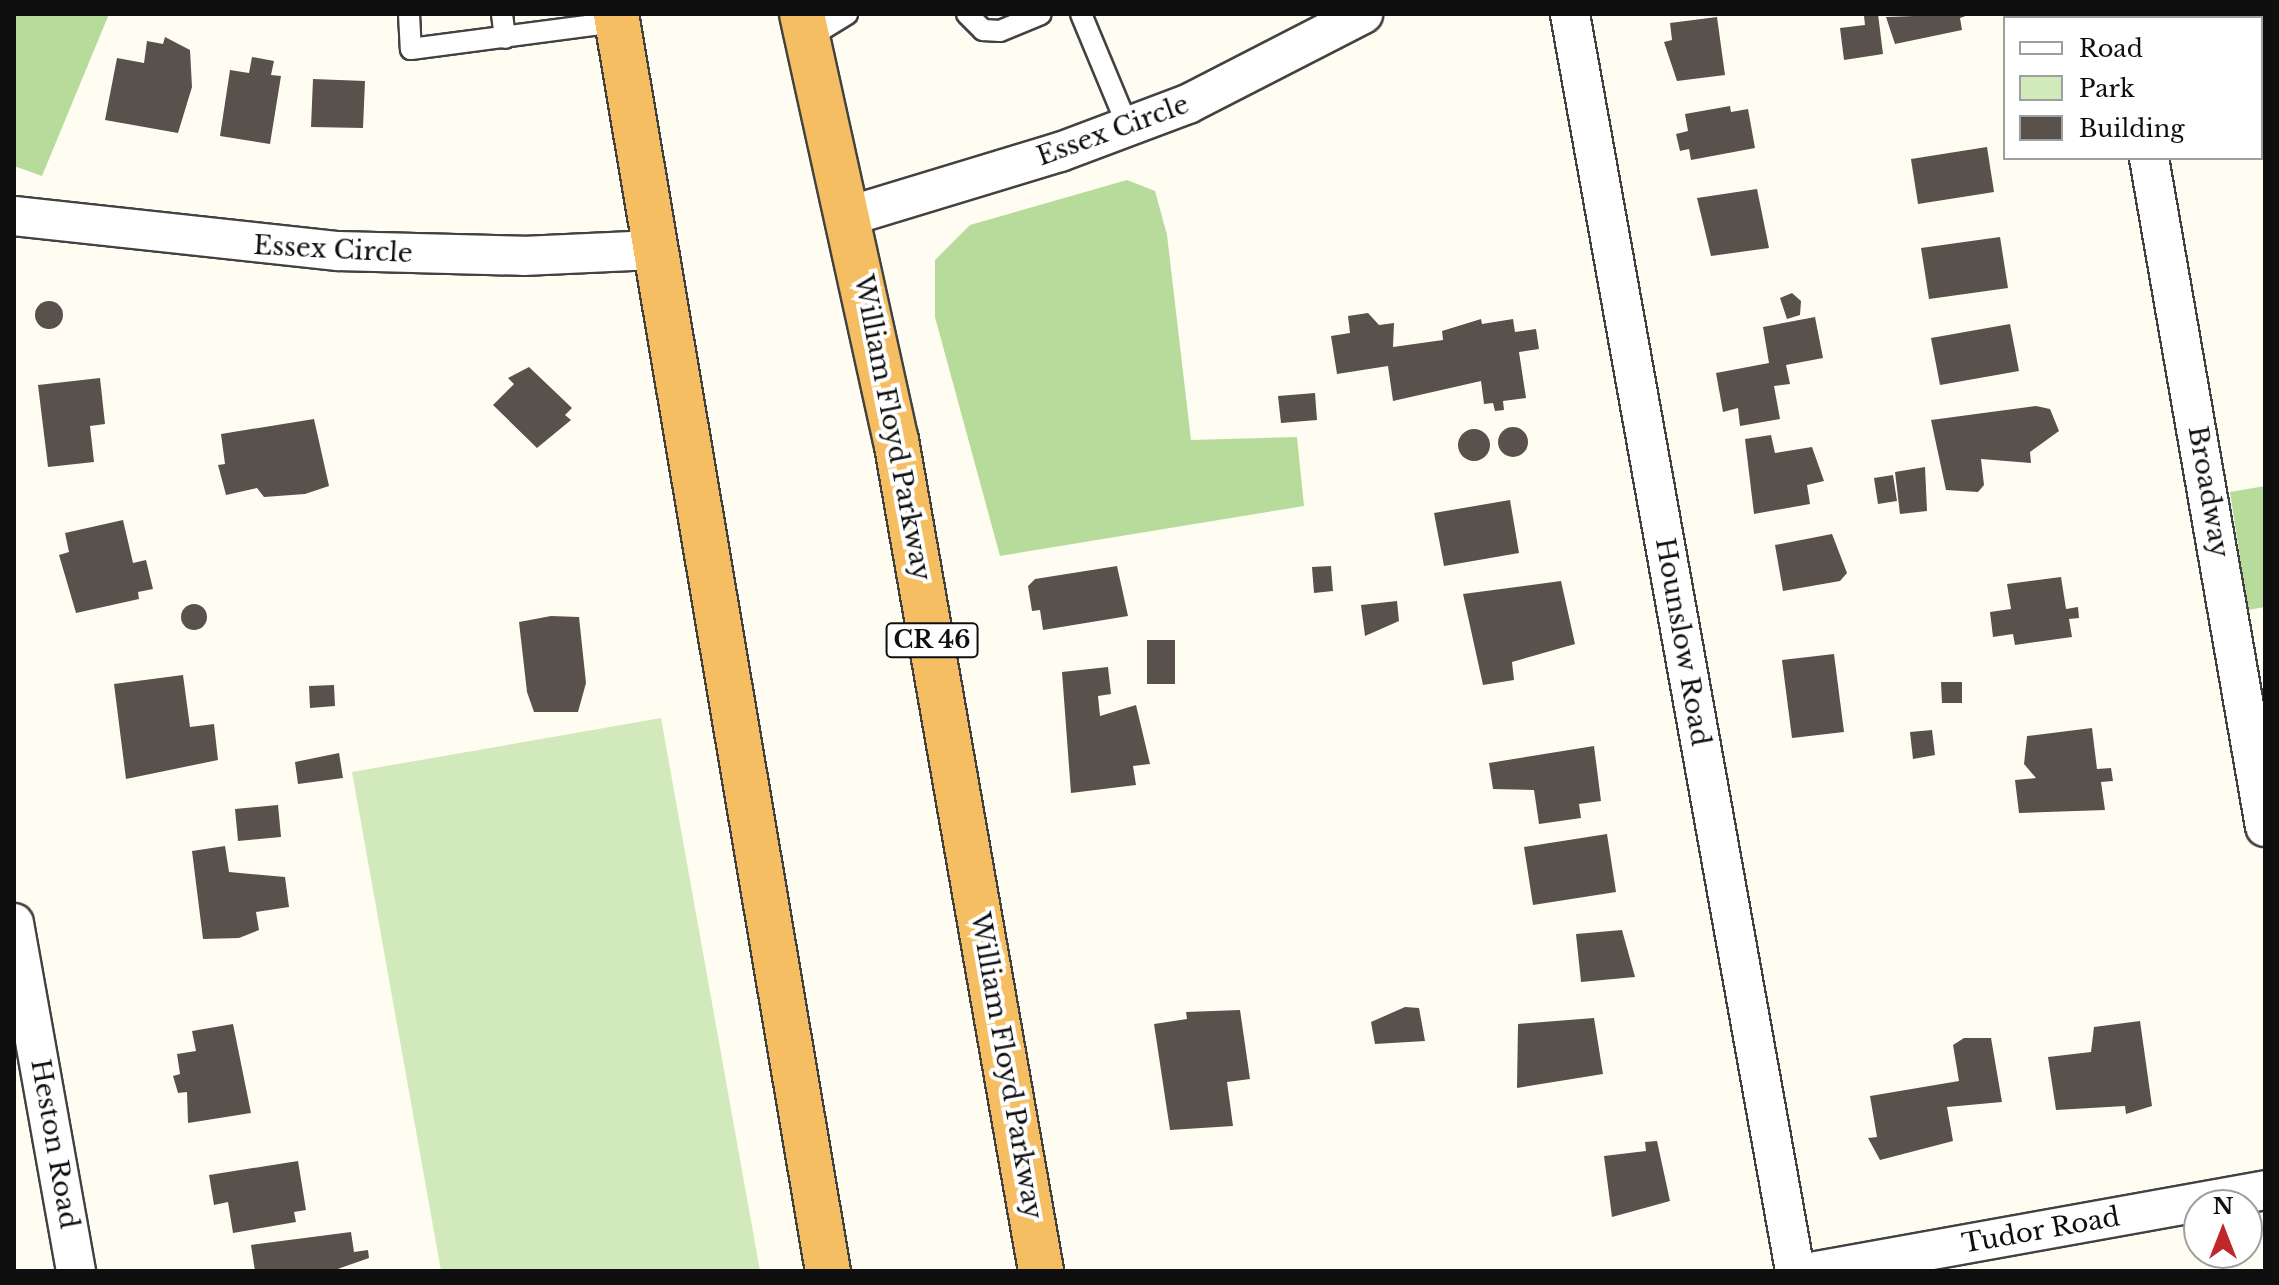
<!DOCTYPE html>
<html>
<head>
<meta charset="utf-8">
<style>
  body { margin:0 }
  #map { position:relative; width:2279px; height:1285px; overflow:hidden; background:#fffdf2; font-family:"Libre Baskerville",serif }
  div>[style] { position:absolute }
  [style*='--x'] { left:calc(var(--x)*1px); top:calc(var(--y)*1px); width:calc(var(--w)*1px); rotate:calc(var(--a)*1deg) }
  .green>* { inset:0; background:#d2eabb }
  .forest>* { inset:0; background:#b6db9a }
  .building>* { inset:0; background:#58514c }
  .round { border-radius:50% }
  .roads { filter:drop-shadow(2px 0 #424242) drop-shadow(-2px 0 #424242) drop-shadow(0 2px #424242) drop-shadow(0 -2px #424242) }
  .service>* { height:20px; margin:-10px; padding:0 10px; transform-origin:10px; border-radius:10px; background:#fff }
  .minor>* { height:38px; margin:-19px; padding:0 19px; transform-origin:19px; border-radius:19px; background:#fff }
  .trunk>* { height:44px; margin:-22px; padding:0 22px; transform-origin:22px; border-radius:22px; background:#f6be62 }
  span { translate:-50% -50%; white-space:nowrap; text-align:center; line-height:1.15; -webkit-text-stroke:8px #fff; paint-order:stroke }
  .shield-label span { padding:2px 6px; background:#fff; border:2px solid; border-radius:6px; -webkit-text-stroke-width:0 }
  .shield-label { font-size:24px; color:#0f0f0f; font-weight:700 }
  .street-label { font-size:26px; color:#0f0f0f }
  .frame { position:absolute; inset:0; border:16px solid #0f0f0f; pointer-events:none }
  .legend { position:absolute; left:2003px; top:16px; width:260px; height:144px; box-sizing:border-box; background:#fff; border:2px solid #9f9f9f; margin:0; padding:10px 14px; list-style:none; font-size:24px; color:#0f0f0f }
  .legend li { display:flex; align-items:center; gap:16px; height:40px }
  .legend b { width:40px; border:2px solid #9f9f9f }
  .north { position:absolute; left:2183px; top:1189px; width:80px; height:80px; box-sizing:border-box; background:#fff; border:2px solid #9f9f9f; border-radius:50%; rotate:0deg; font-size:22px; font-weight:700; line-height:32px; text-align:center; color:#0f0f0f }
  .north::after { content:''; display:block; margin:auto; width:28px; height:36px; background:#c0272b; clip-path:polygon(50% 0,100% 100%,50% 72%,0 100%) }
</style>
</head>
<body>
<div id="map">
  <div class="green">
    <div style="clip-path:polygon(661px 718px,760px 1271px,441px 1271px,352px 772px)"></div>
  </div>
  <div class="forest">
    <div style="clip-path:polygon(14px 14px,109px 14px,42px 176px,14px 166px)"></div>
    <div style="clip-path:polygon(1127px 180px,1155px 191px,1167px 235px,1191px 440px,1297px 437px,1304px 506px,1000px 556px,935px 317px,935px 260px,970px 225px)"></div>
    <div style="clip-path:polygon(2265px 486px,2265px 607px,2248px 610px,2230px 492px)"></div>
  </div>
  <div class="building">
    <div style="clip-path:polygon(1878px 14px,1883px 54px,1844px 60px,1840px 28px,1865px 25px,1864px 16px)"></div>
    <div style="clip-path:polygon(1971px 14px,1960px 18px,1962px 30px,1895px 44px,1886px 17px)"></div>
    <div style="clip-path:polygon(1717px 17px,1725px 75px,1677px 81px,1664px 42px,1672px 40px,1670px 23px)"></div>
    <div style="clip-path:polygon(165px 37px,190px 50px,192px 87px,178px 133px,105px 120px,117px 58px,144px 63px,147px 41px,163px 44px)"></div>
    <div style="clip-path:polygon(252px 57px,274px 61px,271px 75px,281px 76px,270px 144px,220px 136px,230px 70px,249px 73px)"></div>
    <div style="clip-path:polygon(313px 79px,365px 81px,363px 128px,311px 127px)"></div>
    <div style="clip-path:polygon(1730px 106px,1731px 112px,1748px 109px,1755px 148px,1691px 160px,1689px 149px,1680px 151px,1676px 134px,1688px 131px,1685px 114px)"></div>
    <div style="clip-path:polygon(1987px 147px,1994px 192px,1918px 204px,1911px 159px)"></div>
    <div style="clip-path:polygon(1757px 189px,1769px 248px,1711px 256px,1697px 198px)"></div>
    <div style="clip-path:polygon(2000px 237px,2008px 288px,1929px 299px,1921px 248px)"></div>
    <div style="clip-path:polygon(1792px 293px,1801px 301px,1800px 315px,1787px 319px,1780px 298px)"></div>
    <div class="round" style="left:35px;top:301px;width:28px;height:28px"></div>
    <div style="clip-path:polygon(1368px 313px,1379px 325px,1394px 323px,1393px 347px,1443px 340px,1442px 331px,1481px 319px,1482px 324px,1513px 319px,1515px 332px,1536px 329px,1539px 349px,1519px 352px,1526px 398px,1503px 401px,1504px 410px,1495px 411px,1493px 403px,1484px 404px,1481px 381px,1393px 401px,1388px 366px,1337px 374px,1331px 336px,1350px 333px,1348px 316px)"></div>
    <div style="clip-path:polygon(1815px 317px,1823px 358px,1786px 365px,1790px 384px,1774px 386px,1780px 419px,1740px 426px,1738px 408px,1723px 412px,1716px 373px,1769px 363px,1763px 327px)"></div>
    <div style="clip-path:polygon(2010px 324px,2019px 371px,1940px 385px,1931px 338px)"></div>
    <div style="clip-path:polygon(529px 367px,572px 408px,565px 415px,571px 420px,537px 448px,493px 405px,514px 384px,508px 378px)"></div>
    <div style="clip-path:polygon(100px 378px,105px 424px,90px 426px,94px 462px,48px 467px,38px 385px)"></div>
    <div style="clip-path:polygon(1315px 393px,1317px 420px,1281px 423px,1278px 396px)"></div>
    <div style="clip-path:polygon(2036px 406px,2050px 409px,2059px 431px,2030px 452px,2031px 463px,1981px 459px,1984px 485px,1978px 492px,1946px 490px,1931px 420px)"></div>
    <div style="clip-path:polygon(314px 419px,329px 486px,305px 494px,264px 497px,257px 488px,226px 495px,218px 465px,225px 464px,221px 434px)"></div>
    <div class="round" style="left:1498px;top:427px;width:30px;height:30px"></div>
    <div class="round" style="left:1458px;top:429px;width:32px;height:32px"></div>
    <div style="clip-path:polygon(1771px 435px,1775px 453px,1812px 447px,1824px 481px,1807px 485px,1810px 504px,1754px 514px,1745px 439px)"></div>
    <div style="clip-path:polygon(1925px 467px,1927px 511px,1900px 514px,1895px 472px)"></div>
    <div style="clip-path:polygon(1893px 475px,1897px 501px,1878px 504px,1874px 478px)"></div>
    <div style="clip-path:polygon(1510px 500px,1519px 553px,1444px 566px,1434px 513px)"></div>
    <div style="clip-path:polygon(123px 520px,133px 563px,146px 560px,153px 589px,138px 592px,139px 599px,76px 613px,59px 555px,69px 552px,65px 533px)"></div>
    <div style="clip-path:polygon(1832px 534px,1847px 573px,1840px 581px,1783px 591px,1775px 545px)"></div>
    <div style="clip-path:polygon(1117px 566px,1128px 616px,1043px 630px,1040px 610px,1032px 611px,1028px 586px,1035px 579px)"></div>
    <div style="clip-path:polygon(1331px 566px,1333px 591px,1314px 593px,1312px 567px)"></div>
    <div style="clip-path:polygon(2061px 577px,2066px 609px,2078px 607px,2079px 618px,2069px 619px,2072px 637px,2015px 645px,2013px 634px,1993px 637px,1990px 612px,2011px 609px,2007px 584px)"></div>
    <div style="clip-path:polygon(1561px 581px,1575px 644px,1512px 662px,1514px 680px,1483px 685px,1463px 594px)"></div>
    <div style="clip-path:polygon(1397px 601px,1399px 621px,1365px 636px,1361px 605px)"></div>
    <div class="round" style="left:181px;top:604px;width:26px;height:26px"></div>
    <div style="clip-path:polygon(551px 616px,579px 617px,586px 683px,578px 712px,534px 712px,527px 692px,519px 622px)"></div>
    <div style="clip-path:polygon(1147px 640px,1175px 640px,1175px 684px,1147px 684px)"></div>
    <div style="clip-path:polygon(1834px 654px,1844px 732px,1792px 738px,1782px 660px)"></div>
    <div style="clip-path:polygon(1108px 667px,1111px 694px,1098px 696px,1100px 716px,1136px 705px,1150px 764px,1133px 766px,1136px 785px,1071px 793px,1062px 672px)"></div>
    <div style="clip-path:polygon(183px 675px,190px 727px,214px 724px,218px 760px,126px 779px,114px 684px)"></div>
    <div style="clip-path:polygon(1941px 682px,1962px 682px,1962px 703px,1942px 703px)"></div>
    <div style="clip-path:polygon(334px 685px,335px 706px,310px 708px,309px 686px)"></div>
    <div style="clip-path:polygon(2092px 728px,2097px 769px,2111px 768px,2113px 781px,2101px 782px,2105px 810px,2019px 813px,2015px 780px,2036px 778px,2024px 764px,2027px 736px)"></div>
    <div style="clip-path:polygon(1932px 730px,1935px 755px,1913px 759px,1910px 732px)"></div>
    <div style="clip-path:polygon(1594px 746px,1601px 801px,1579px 804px,1581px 818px,1539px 824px,1534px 790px,1493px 789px,1489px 763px)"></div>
    <div style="clip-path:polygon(339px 753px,343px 778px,298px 784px,295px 762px)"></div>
    <div style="clip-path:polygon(278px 805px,281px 837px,238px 841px,235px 809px)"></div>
    <div style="clip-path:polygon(1607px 834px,1616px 892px,1533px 905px,1524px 847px)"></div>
    <div style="clip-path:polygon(225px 846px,229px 872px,285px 877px,289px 907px,256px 912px,259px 930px,239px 938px,203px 939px,192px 851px)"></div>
    <div style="clip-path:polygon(1622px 930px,1635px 977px,1581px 982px,1576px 934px)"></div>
    <div style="clip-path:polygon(1405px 1007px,1419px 1008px,1425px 1041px,1375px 1044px,1371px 1022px)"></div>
    <div style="clip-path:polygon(1240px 1010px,1250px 1079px,1227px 1082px,1233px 1126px,1170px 1130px,1154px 1024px,1187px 1019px,1186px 1012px)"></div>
    <div style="clip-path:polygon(1594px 1018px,1603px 1074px,1517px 1088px,1518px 1024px)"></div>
    <div style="clip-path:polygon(2140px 1021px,2152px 1106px,2126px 1114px,2125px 1106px,2056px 1110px,2048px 1057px,2091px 1052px,2094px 1027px)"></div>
    <div style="clip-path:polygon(233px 1024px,251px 1113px,188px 1123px,187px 1092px,178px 1093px,173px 1076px,180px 1074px,177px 1054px,196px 1051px,192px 1031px)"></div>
    <div style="clip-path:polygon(1964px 1038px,1991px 1038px,2002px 1102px,1947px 1107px,1953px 1141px,1880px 1160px,1868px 1138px,1877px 1137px,1870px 1096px,1959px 1081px,1953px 1045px)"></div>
    <div style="clip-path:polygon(1657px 1141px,1670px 1201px,1612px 1217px,1604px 1156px,1646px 1151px,1645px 1142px)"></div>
    <div style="clip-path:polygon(298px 1161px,306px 1210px,294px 1212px,296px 1222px,233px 1233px,228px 1202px,214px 1205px,209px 1175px)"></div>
    <div style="clip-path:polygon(351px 1232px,354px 1252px,368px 1250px,369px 1258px,332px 1271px,255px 1271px,251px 1245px)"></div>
  </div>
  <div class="roads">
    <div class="service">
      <div style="--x:409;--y:14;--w:35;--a:87"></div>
      <div style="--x:411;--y:49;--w:208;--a:-7.5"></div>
      <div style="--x:502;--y:14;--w:24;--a:83"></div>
      <div style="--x:967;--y:14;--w:23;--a:45"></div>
      <div style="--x:983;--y:30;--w:17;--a:3"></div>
      <div style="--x:1000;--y:31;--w:44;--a:-22.5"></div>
      <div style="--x:1081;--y:14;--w:122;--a:67.4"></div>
      <div style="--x:808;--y:38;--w:46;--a:-31.6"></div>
    </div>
    <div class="minor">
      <div style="--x:1570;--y:14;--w:1277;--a:79.85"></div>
      <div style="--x:2123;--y:14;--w:4;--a:76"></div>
      <div style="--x:2149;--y:158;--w:679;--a:80.16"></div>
      <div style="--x:14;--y:216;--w:326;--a:6.2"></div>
      <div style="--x:338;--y:251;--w:185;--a:1.5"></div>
      <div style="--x:523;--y:256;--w:131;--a:-2.6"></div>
      <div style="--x:849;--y:216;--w:220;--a:-16.9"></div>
      <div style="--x:1060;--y:152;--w:137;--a:-20.6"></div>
      <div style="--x:1188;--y:104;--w:197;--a:-27.2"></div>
      <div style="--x:14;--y:923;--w:353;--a:79.9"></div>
      <div style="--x:1816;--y:1271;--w:456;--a:-10.2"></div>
    </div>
    <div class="trunk">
      <div style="--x:616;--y:14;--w:1275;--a:80.43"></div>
      <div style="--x:802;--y:14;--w:436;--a:77.6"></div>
      <div style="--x:896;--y:440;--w:844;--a:80.1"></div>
    </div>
  </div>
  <div class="shield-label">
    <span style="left:932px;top:640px">CR 46</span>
  </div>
  <div class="street-label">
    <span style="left:1113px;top:131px;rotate:-20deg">Essex Circle</span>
    <span style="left:333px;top:250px;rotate:3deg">Essex Circle</span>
    <span style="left:892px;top:428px;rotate:79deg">William Floyd Parkway</span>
    <span style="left:2208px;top:492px;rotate:80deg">Broadway</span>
    <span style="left:1682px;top:642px;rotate:80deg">Hounslow Road</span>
    <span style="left:1006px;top:1066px;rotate:80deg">William Floyd Parkway</span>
    <span style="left:54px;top:1144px;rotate:80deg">Heston Road</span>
    <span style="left:2041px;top:1231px;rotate:-10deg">Tudor Road</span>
  </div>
  <div class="frame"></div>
  <ul class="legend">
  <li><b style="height:10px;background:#fff"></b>Road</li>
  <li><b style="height:22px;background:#d2eabb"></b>Park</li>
  <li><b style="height:22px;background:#58514c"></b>Building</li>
  </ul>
  <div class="north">N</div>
</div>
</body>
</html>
